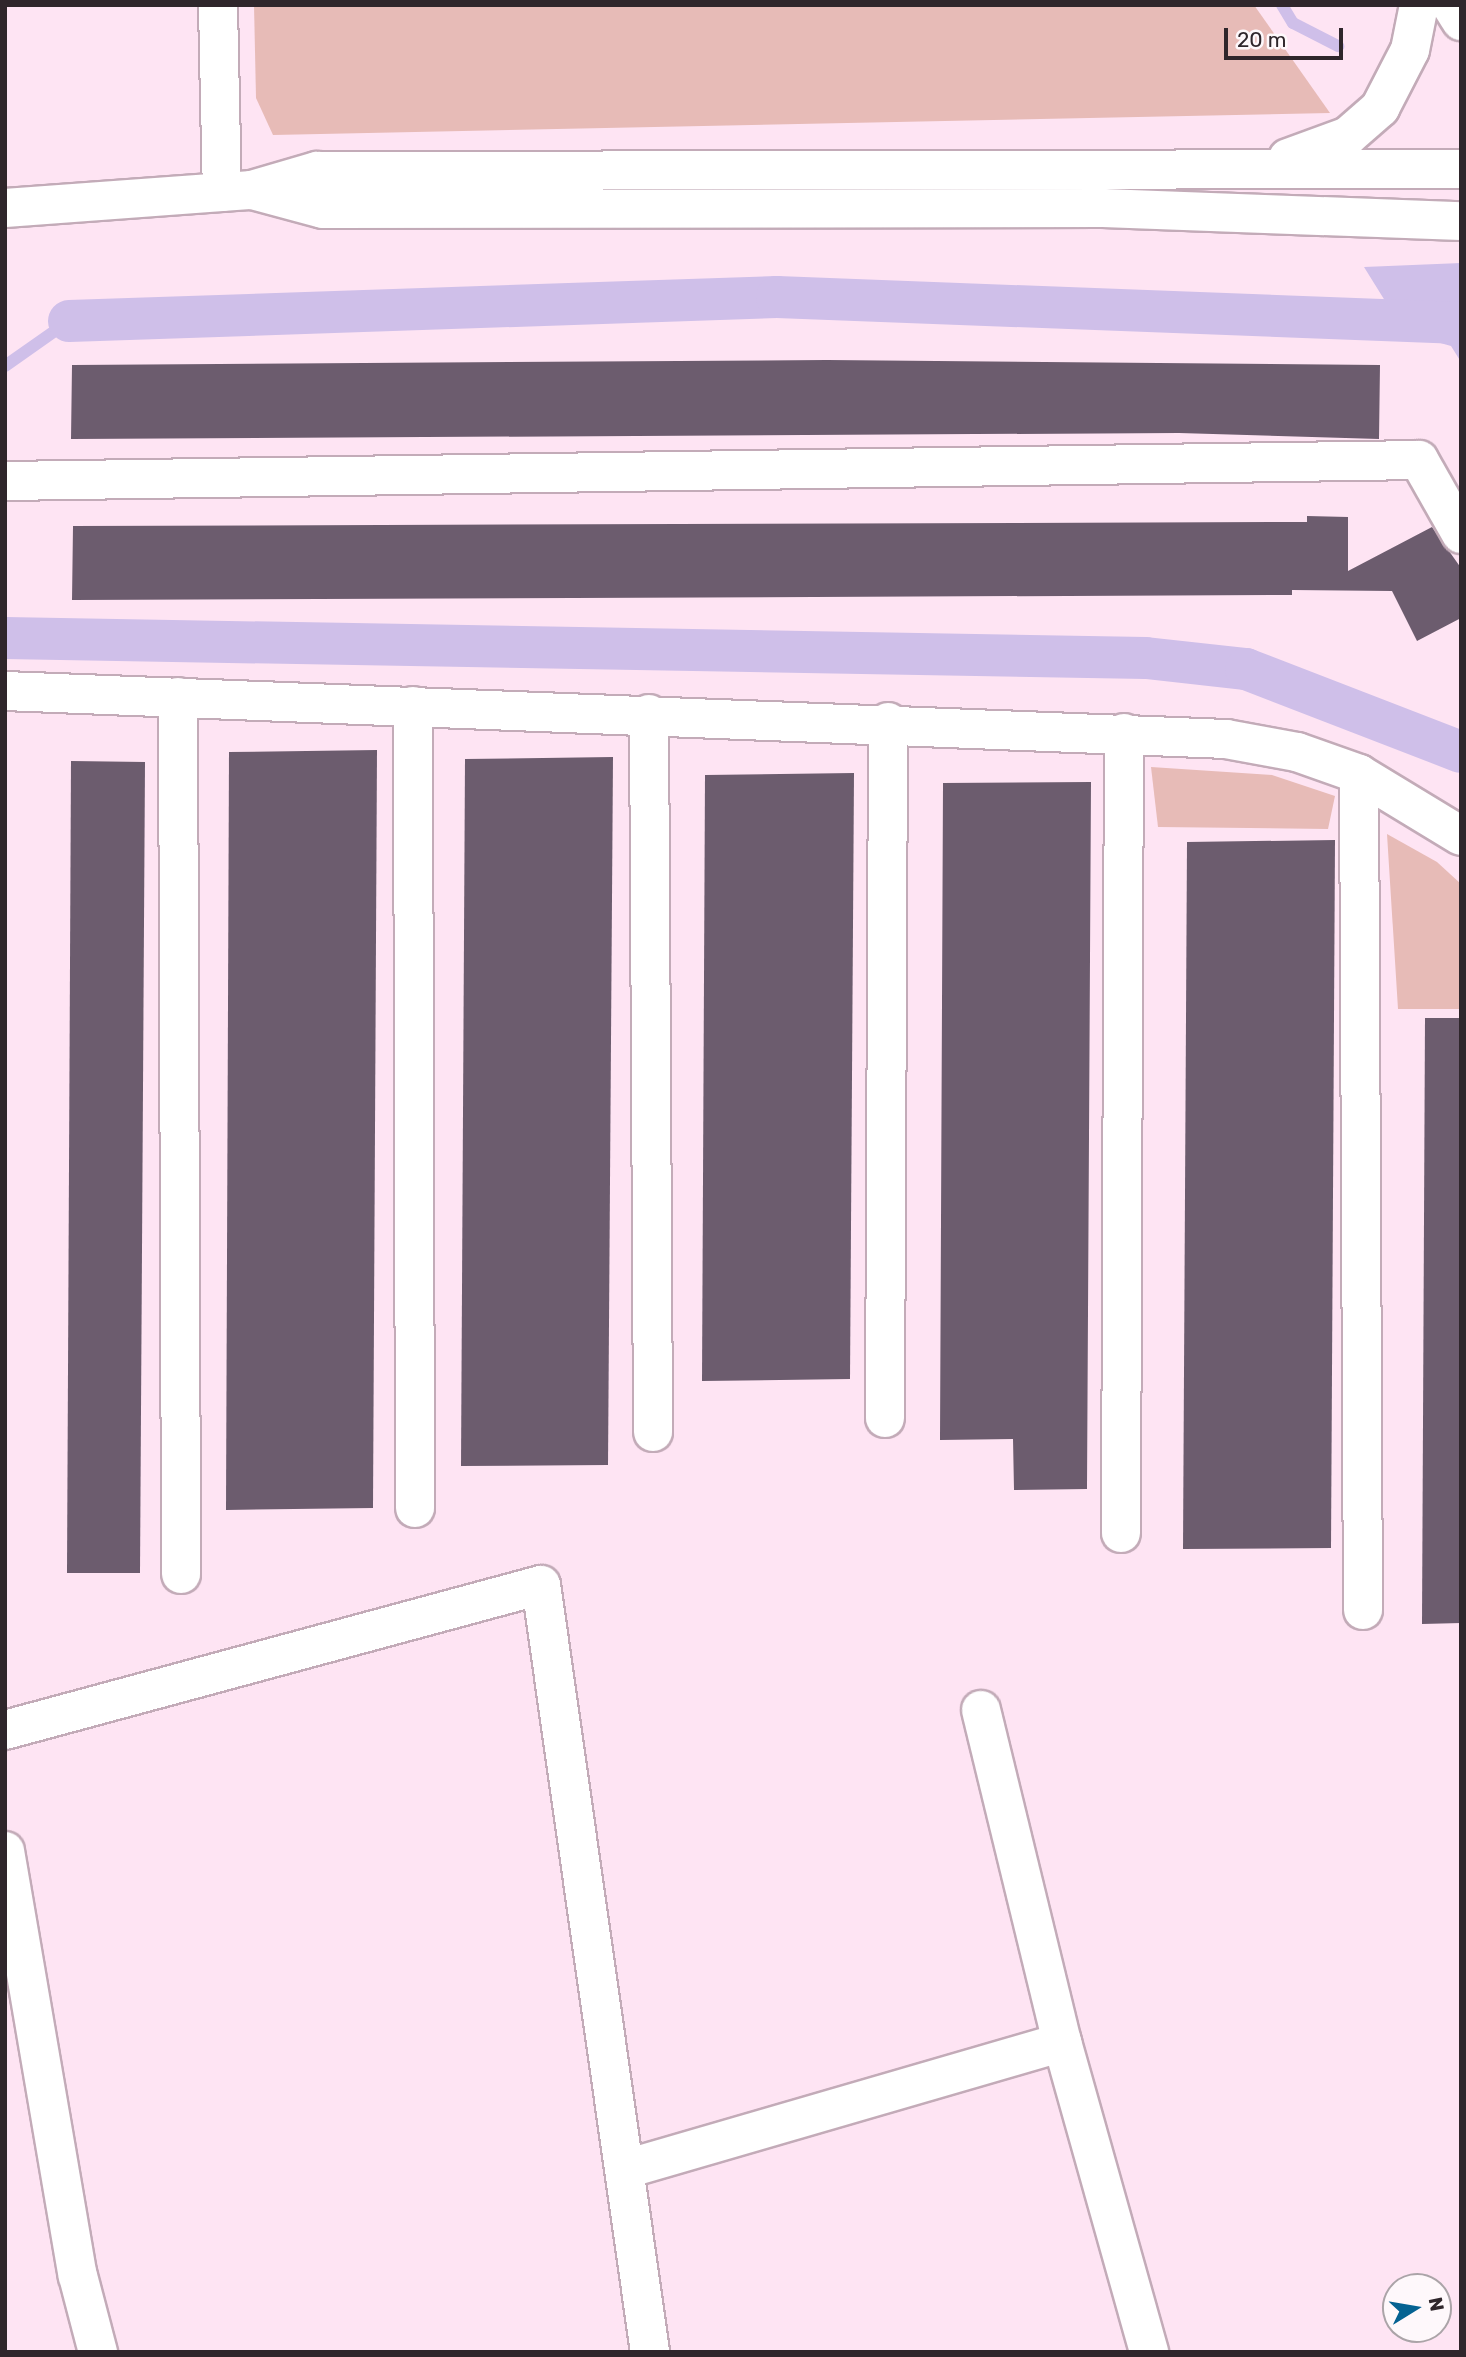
<!DOCTYPE html>
<html>
<head>
<meta charset="utf-8">
<style>
  body { margin:0 }
  #map { position:relative; width:1466px; height:2357px; overflow:hidden; background:#fee4f3; font-family:Rubik,sans-serif }
  div>[style] { position:absolute }
  [style*='--x'] { left:calc(var(--x)*1px); top:calc(var(--y)*1px); width:calc(var(--w)*1px); rotate:calc(var(--a)*1deg) }
  .green>* { inset:0; background:#e7bbb7 }
  .water>* { inset:0; background:#cfbfe9 }
  .stream>* { height:12px; margin:-6px; padding:0 6px; transform-origin:6px; border-radius:6px; background:#cfbfe9 }
  .canal>* { height:42px; margin:-21px; padding:0 21px; transform-origin:21px; border-radius:21px; background:#cfbfe9 }
  .building>* { inset:0; background:#6c5c6e }
  .roads { filter:drop-shadow(2px 0 #c3abb8) drop-shadow(-2px 0 #c3abb8) drop-shadow(0 2px #c3abb8) drop-shadow(0 -2px #c3abb8) }
  .minor>* { height:38px; margin:-19px; padding:0 19px; transform-origin:19px; border-radius:19px; background:#fff }
  .major>* { height:38px; margin:-19px; padding:0 19px; transform-origin:19px; border-radius:19px; background:#fff }
  span { translate:-50% -50%; white-space:nowrap; text-align:center; line-height:1.15; -webkit-text-stroke:7px #fef8fb; paint-order:stroke }
  .frame { position:absolute; inset:0; border:7px solid #2f262b; pointer-events:none }
  .north { position:absolute; left:1382px; top:2273px; width:70px; height:70px; box-sizing:border-box; background:#fef8fb; border:2px solid #aba4a8; border-radius:50%; rotate:79deg; font-size:19px; font-weight:700; line-height:28px; text-align:center; color:#2f262b }
  .north::after { content:''; display:block; margin:auto; width:24px; height:32px; background:#056292; clip-path:polygon(50% 0,100% 100%,50% 72%,0 100%) }
  .scale { position:absolute; left:1224px; top:28px; width:119px; height:32px; box-sizing:border-box; border:4px solid #2f262b; border-top:0; padding-left:9px; font-size:21px; line-height:24px; white-space:nowrap; color:#2f262b; -webkit-text-stroke:5px #fef8fb; paint-order:stroke }
</style>
</head>
<body>
<div id="map">
  <div class="green">
    <div style="clip-path:polygon(254px 5px,1254px 5px,1330px 113px,273px 135px,256px 98px)"></div>
    <div style="clip-path:polygon(1151px 767px,1272px 775px,1335px 796px,1328px 829px,1158px 827px)"></div>
    <div style="clip-path:polygon(1387px 834px,1437px 862px,1461px 884px,1461px 1009px,1398px 1009px)"></div>
  </div>
  <div class="water">
    <div style="clip-path:polygon(1461px 263px,1461px 362px,1451px 346px,1405px 333px,1364px 267px)"></div>
  </div>
  <div class="stream">
    <div style="--x:1282;--y:5;--w:21;--a:59"></div>
    <div style="--x:1293;--y:23;--w:51;--a:27.1"></div>
    <div style="--x:5;--y:366;--w:78;--a:-35.1"></div>
  </div>
  <div class="canal">
    <div style="--x:69;--y:321;--w:708;--a:-1.94"></div>
    <div style="--x:777;--y:297;--w:684;--a:2.18"></div>
    <div style="--x:5;--y:638;--w:1141;--a:1"></div>
    <div style="--x:1146;--y:658;--w:101;--a:6.3"></div>
    <div style="--x:1246;--y:669;--w:230;--a:21.1"></div>
  </div>
  <div class="building">
    <div style="clip-path:polygon(827px 360px,1380px 365px,1379px 439px,1179px 433px,71px 439px,72px 365px)"></div>
    <div style="clip-path:polygon(1307px 516px,1348px 517px,1348px 571px,1432px 527px,1461px 568px,1461px 618px,1417px 641px,1392px 591px,1292px 590px,1292px 595px,72px 600px,73px 526px,1307px 522px)"></div>
    <div style="clip-path:polygon(377px 750px,373px 1508px,226px 1510px,229px 752px)"></div>
    <div style="clip-path:polygon(613px 757px,608px 1465px,461px 1466px,465px 759px)"></div>
    <div style="clip-path:polygon(71px 761px,145px 762px,140px 1573px,67px 1573px)"></div>
    <div style="clip-path:polygon(854px 773px,850px 1379px,702px 1381px,705px 775px)"></div>
    <div style="clip-path:polygon(1091px 782px,1087px 1489px,1014px 1490px,1013px 1439px,940px 1440px,943px 783px)"></div>
    <div style="clip-path:polygon(1335px 840px,1331px 1548px,1183px 1549px,1187px 842px)"></div>
    <div style="clip-path:polygon(1425px 1018px,1461px 1018px,1461px 1623px,1422px 1624px)"></div>
  </div>
  <div class="roads">
    <div class="minor">
      <div style="--x:218;--y:5;--w:187;--a:88.8"></div>
      <div style="--x:5;--y:481;--w:1414;--a:-0.85"></div>
      <div style="--x:1419;--y:460;--w:85;--a:60.4"></div>
      <div style="--x:5;--y:691;--w:1222;--a:2.25"></div>
      <div style="--x:1226;--y:739;--w:72;--a:10.4"></div>
      <div style="--x:1297;--y:752;--w:66;--a:19.5"></div>
      <div style="--x:1359;--y:774;--w:119;--a:31.3"></div>
      <div style="--x:178;--y:697;--w:877;--a:89.8"></div>
      <div style="--x:413;--y:706;--w:802;--a:89.86"></div>
      <div style="--x:649;--y:714;--w:718;--a:89.68"></div>
      <div style="--x:1359;--y:774;--w:836;--a:89.73"></div>
      <div style="--x:885;--y:1418;--w:696;--a:-89.75"></div>
      <div style="--x:1121;--y:1533;--w:800;--a:-89.79"></div>
      <div style="--x:981;--y:1710;--w:342;--a:76.3"></div>
      <div style="--x:1062;--y:2042;--w:322;--a:74.3"></div>
      <div style="--x:5;--y:1730;--w:555;--a:-15.14"></div>
      <div style="--x:541;--y:1585;--w:775;--a:81.91"></div>
      <div style="--x:5;--y:1851;--w:431;--a:80.3"></div>
      <div style="--x:78;--y:2276;--w:79;--a:75.3"></div>
      <div style="--x:626;--y:2169;--w:454;--a:-16.2"></div>
    </div>
    <div class="major">
      <div style="--x:1451;--y:5;--w:19;--a:58"></div>
      <div style="--x:1288;--y:158;--w:64;--a:-20.1"></div>
      <div style="--x:1348;--y:136;--w:43;--a:-41.2"></div>
      <div style="--x:1380;--y:108;--w:65;--a:-62.7"></div>
      <div style="--x:1410;--y:50;--w:46;--a:-78.7"></div>
      <div style="--x:252;--y:190;--w:73;--a:15"></div>
      <div style="--x:323;--y:209;--w:780;--a:-0.07"></div>
      <div style="--x:1103;--y:208;--w:358;--a:2.1"></div>
      <div style="--x:5;--y:208;--w:248;--a:-4.2"></div>
      <div style="--x:252;--y:190;--w:68;--a:-16.3"></div>
      <div style="--x:317;--y:171;--w:1144;--a:-0.1"></div>
    </div>
  </div>
  <div class="frame"></div>
  <div class="north">N</div>
  <div class="scale">20 m</div>
</div>
</body>
</html>
